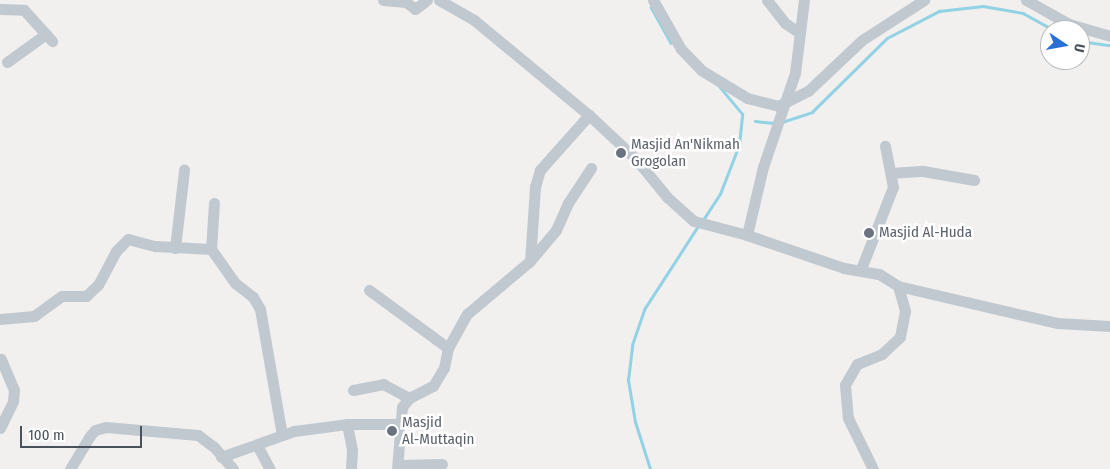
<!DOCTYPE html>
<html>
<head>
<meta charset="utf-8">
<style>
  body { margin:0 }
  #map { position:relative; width:1110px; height:469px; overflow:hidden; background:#f2efef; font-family:"Fira Sans Condensed",sans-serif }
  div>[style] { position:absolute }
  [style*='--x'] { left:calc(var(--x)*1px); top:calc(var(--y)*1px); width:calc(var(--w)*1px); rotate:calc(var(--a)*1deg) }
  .stream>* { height:2.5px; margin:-1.25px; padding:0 1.25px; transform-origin:1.25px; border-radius:1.25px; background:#92d2e5 }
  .minor>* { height:11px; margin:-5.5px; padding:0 5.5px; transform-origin:5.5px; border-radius:5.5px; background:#c1c9d0 }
  .dots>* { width:14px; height:14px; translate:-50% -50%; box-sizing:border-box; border:2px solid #fff; border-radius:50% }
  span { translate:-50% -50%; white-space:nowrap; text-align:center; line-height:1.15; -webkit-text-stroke:5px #fff; paint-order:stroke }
  .worship-label { font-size:15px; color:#5b616d }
  .left { translate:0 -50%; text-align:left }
  .north { position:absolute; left:1040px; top:20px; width:50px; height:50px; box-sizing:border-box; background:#fff; border:1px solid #b6babd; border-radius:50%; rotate:102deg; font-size:14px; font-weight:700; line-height:20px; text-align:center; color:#49525b }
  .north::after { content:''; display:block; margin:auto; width:18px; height:22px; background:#2870d3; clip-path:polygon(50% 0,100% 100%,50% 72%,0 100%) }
  .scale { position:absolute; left:20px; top:426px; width:122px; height:22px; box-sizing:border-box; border:2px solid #49525b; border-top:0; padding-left:6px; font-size:15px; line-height:18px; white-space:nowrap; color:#49525b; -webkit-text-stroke:4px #fff; paint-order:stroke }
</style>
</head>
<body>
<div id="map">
  <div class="stream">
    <div style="--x:651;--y:7;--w:41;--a:60.9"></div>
    <div style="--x:1080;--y:41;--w:30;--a:8"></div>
    <div style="--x:755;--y:121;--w:19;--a:6"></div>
    <div style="--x:782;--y:122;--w:32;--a:-18"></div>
    <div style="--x:812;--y:112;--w:105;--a:-44.6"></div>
    <div style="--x:887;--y:38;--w:59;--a:-27.4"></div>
    <div style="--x:939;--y:11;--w:44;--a:-6.5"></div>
    <div style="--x:983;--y:6;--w:41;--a:9.9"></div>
    <div style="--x:1023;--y:13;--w:35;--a:29"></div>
    <div style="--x:703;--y:220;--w:31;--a:-57"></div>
    <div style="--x:720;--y:194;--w:53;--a:-68.8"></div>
    <div style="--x:739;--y:145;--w:31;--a:-84"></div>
    <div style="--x:742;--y:114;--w:35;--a:-130"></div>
    <div style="--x:650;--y:469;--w:49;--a:-107.7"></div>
    <div style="--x:635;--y:422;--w:43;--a:-99.5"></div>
    <div style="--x:628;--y:380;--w:35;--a:-83"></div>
    <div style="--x:632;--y:345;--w:39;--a:-71"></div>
    <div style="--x:645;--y:308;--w:98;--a:-57.1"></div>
  </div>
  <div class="minor">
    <div style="--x:383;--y:0;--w:23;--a:5"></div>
    <div style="--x:406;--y:2;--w:11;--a:38"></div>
    <div style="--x:415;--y:9;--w:15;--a:-37"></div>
    <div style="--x:439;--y:0;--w:40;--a:29.7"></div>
    <div style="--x:474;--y:20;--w:149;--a:39.6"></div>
    <div style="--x:589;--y:115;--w:64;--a:43.1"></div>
    <div style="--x:636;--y:159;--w:49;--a:50.8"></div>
    <div style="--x:667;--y:197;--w:36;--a:42"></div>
    <div style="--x:694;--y:221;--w:55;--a:14.8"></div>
    <div style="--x:747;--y:235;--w:102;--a:18.8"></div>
    <div style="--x:844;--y:268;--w:36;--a:10"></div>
    <div style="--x:879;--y:274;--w:22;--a:32"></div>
    <div style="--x:898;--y:286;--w:26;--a:74"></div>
    <div style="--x:905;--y:311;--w:26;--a:101"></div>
    <div style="--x:900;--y:337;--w:25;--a:137"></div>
    <div style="--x:882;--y:354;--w:27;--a:158"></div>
    <div style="--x:857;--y:364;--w:24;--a:120"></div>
    <div style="--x:845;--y:385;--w:33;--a:85"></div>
    <div style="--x:848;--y:418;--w:57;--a:63.9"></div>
    <div style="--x:653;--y:0;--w:56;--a:60.3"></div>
    <div style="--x:681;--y:49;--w:29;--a:46"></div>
    <div style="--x:701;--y:70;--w:54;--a:31.3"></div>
    <div style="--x:747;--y:98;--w:32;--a:14"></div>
    <div style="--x:778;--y:106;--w:34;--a:-27"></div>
    <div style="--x:808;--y:91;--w:74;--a:-43.4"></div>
    <div style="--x:862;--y:40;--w:74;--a:-32.8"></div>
    <div style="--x:767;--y:0;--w:29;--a:52"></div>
    <div style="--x:785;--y:23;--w:18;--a:34"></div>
    <div style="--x:1026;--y:0;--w:49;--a:29.2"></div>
    <div style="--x:1069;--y:24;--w:43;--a:16.3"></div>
    <div style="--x:0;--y:9;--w:24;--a:2"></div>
    <div style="--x:24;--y:10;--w:42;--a:47.9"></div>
    <div style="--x:7;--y:62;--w:48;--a:-35.7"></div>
    <div style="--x:891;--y:173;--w:32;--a:-4"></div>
    <div style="--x:923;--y:171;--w:52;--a:10"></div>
    <div style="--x:214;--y:203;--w:46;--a:93.7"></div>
    <div style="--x:211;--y:249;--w:42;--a:54.8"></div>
    <div style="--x:235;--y:283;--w:23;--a:38"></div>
    <div style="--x:253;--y:297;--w:14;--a:60"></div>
    <div style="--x:260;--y:309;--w:128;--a:80.1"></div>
    <div style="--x:747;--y:235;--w:70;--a:-76.8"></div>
    <div style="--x:763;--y:167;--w:99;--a:-71.2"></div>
    <div style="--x:795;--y:73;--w:74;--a:-83"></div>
    <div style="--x:175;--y:248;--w:79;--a:-83.4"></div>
    <div style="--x:530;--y:261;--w:40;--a:-50"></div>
    <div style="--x:556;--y:230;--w:30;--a:-66"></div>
    <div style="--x:568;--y:203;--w:42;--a:-56.7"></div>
    <div style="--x:861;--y:269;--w:88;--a:-68.7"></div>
    <div style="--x:893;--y:187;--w:42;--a:-101"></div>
    <div style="--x:898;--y:286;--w:163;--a:13.1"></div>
    <div style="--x:1057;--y:323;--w:53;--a:3.2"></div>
    <div style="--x:369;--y:290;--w:98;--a:36.3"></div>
    <div style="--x:0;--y:319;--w:34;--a:-5"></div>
    <div style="--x:34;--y:316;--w:34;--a:-36"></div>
    <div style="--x:62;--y:296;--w:24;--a:0"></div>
    <div style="--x:86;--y:296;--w:16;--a:-43"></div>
    <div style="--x:98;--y:285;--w:38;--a:-62"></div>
    <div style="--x:116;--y:251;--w:17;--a:-45"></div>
    <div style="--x:128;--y:239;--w:28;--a:15"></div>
    <div style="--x:155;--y:246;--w:56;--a:3.1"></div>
    <div style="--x:353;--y:390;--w:31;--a:-11"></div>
    <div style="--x:383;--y:384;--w:30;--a:28"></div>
    <div style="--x:347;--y:424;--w:26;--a:79"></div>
    <div style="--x:352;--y:450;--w:19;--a:93"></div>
    <div style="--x:0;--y:428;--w:30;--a:-64"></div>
    <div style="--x:13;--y:401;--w:11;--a:-85"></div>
    <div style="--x:14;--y:390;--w:34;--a:-113"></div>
    <div style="--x:257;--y:445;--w:27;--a:62"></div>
    <div style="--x:221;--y:457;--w:77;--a:-19.6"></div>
    <div style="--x:294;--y:431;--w:53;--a:-7.5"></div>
    <div style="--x:347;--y:424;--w:52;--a:0"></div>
    <div style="--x:398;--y:465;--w:44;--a:-1.3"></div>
    <div style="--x:70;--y:469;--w:37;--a:-59"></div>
    <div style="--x:89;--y:437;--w:9;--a:-49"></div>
    <div style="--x:95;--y:430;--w:11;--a:-15"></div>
    <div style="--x:106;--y:427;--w:92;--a:5"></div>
    <div style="--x:198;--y:435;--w:20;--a:37"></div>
    <div style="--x:214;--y:447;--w:29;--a:49"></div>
    <div style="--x:397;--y:469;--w:62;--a:-85.4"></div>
    <div style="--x:402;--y:407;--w:11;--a:-52"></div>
    <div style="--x:409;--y:398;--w:27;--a:-27"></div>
    <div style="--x:433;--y:386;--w:21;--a:-59"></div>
    <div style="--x:444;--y:368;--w:20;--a:-79"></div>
    <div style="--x:448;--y:348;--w:39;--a:-61"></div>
    <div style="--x:467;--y:314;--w:82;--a:-40.1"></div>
    <div style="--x:530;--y:261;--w:74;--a:-86.1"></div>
    <div style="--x:535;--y:187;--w:18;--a:-74"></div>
    <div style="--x:540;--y:170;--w:74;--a:-48.3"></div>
  </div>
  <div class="dots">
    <div style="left:621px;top:153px;background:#6b7280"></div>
    <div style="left:869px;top:233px;background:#6b7280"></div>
    <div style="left:392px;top:431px;background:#6b7280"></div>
  </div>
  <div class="worship-label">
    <span class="left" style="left:631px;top:153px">Masjid An'Nikmah<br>Grogolan</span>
    <span class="left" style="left:879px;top:233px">Masjid Al-Huda</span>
    <span class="left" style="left:402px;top:431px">Masjid<br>Al-Muttaqin</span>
  </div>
  <div class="north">U</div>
  <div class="scale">100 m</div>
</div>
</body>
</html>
